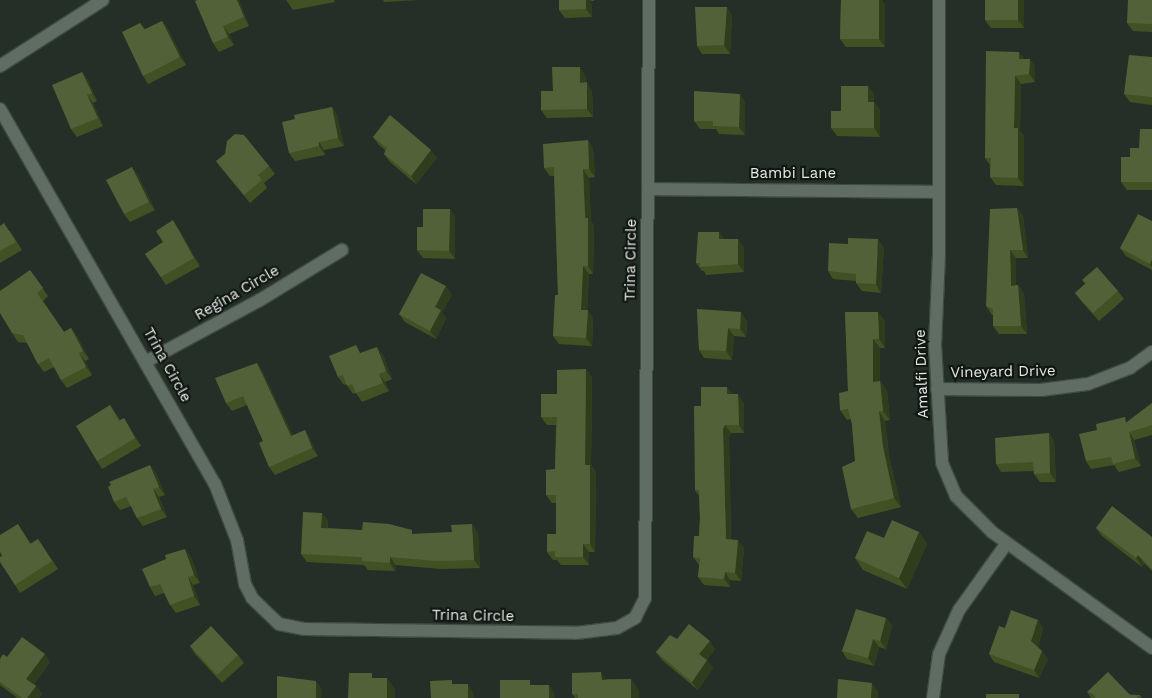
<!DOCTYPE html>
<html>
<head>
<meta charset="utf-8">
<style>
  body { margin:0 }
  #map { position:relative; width:1152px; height:698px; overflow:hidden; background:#243027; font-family:"Work Sans",sans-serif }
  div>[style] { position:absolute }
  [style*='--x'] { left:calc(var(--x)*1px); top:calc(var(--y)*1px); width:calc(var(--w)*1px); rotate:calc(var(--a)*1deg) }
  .roads { filter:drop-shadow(1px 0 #404b43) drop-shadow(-1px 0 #404b43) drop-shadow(0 1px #404b43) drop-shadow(0 -1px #404b43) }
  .minor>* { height:12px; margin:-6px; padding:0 6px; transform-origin:6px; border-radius:6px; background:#5f6d63 }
  .wall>* { inset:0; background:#425124 }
  .shaded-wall>* { inset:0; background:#2f3d1d }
  .building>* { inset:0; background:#536139 }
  span { translate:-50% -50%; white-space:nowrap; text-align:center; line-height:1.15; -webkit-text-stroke:4.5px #111612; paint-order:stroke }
  .street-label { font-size:15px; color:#e3ebe5 }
</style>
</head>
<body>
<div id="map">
  <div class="roads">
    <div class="minor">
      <div style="--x:939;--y:0;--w:254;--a:90"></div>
      <div style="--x:939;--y:254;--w:90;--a:92.5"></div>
      <div style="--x:935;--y:344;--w:119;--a:86.6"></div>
      <div style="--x:942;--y:463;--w:36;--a:67"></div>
      <div style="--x:956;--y:496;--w:51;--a:45"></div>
      <div style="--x:992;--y:532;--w:198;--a:35.9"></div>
      <div style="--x:0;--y:66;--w:122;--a:-32.7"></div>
      <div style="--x:0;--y:109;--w:432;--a:60.2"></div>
      <div style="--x:215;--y:484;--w:60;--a:68.6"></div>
      <div style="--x:237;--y:540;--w:45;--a:79.7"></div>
      <div style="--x:245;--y:584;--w:16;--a:63"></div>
      <div style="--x:252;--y:598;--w:37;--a:44"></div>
      <div style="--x:279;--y:624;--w:25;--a:11"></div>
      <div style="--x:304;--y:629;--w:272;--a:0.8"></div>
      <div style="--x:576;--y:633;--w:41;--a:-7"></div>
      <div style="--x:617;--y:628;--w:21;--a:-29"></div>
      <div style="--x:635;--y:618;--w:22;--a:-63"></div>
      <div style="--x:645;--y:598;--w:598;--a:-89.62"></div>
      <div style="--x:648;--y:189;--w:291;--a:0.6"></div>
      <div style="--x:147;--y:361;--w:128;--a:-28.4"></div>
      <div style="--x:260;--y:300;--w:96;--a:-31.4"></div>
      <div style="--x:937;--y:389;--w:104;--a:0.6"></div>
      <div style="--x:1041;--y:390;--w:47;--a:-7.3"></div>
      <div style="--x:1088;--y:384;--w:45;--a:-20.9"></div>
      <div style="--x:1130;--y:368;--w:27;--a:-36"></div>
      <div style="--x:933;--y:698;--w:44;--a:-82.2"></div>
      <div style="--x:939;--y:654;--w:48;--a:-65.6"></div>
      <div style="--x:959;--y:610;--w:82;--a:-54.4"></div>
    </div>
  </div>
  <div class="wall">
    <div style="clip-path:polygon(239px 0,249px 26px,229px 34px,234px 45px,219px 52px,213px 43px)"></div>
    <div style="clip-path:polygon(286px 0,334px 0,335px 2px,293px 10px)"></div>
    <div style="clip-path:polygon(383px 0,418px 0,384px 2px)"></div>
    <div style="clip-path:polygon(559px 0,594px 0,594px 1px,591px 1px,592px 17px,565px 18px,559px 10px)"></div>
    <div style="clip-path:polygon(841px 0,881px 0,885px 5px,885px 47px,846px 47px,840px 39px)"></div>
    <div style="clip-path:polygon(985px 0,1024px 0,1024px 28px,991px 28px,985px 20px)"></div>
    <div style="clip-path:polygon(1152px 0,1152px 32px,1133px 31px,1127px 23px)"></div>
    <div style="clip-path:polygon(732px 15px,730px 54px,702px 54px,697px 46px)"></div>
    <div style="clip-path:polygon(162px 21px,168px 29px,186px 65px,148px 84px,143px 76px,140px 23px,145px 29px)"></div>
    <div style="clip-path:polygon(1019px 52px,1024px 59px,1030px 59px,1035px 67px,1035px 82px,1021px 84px,1020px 131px,1024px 136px,1024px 186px,996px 185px,990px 177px,990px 165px,985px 158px)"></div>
    <div style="clip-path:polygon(1152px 57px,1152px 105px,1130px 102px,1124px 94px)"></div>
    <div style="clip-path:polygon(82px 72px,88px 80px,97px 101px,93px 103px,103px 126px,77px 137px,71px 129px)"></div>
    <div style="clip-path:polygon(585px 75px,586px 83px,592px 91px,593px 117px,547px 118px,541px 110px,553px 91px)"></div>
    <div style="clip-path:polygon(874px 94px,874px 102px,880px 110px,880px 137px,837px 136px,831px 128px,841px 111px)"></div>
    <div style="clip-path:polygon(745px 102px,745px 135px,719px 134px,716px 129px,700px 129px,694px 121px)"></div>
    <div style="clip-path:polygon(332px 107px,337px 115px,344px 146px,324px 150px,325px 155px,295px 161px,289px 153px,295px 119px)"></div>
    <div style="clip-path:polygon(1152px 129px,1152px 190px,1127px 190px,1121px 182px,1130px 157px,1139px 148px)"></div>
    <div style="clip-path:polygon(373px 137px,437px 158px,416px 184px,390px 162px,384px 154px,385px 150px,379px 145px)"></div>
    <div style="clip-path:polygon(588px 140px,593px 149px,595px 177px,589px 178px,591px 221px,594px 226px,593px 274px,589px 274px,587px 310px,593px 318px,592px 346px,559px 344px,553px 336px,558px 295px,554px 176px,550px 176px,544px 168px)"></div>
    <div style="clip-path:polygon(216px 161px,269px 166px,275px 174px,264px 183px,267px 188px,250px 203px,222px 169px)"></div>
    <div style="clip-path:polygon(138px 175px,155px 210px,130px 222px,124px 214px)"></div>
    <div style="clip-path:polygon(1017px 208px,1023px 216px,1028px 258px,1016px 258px,1016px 286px,1018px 285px,1024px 294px,1027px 334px,999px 334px,993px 326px,993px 315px,992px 315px,986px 306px)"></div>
    <div style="clip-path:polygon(450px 209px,455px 217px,455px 259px,423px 258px,417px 250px,423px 227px)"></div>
    <div style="clip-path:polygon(1152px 221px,1152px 270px,1126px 256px,1120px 248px)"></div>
    <div style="clip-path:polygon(0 226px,10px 231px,22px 250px,0 263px)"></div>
    <div style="clip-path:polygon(178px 228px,200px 266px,166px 285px,145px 254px,163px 242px)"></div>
    <div style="clip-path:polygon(719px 232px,724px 239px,744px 247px,744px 272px,706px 275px,704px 271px,702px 271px,696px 263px)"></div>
    <div style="clip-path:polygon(884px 248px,881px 293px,862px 291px,856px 283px,856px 281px,833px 279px,828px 271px)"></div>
    <div style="clip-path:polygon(30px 270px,48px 296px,43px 301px,64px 332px,71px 328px,77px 336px,89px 359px,85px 361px,92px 375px,67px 388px,61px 380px,54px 367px,44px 372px,38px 364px,27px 343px,18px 342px,12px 333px)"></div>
    <div style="clip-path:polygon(1082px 280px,1118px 291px,1124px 299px,1099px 321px,1081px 301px,1075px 293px,1085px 284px)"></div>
    <div style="clip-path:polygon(452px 294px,442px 313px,446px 318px,436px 339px,405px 322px,399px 314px)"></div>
    <div style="clip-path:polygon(697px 309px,747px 321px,746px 337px,734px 336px,732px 360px,704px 358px,699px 350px)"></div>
    <div style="clip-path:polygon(845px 312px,885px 321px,885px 348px,880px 348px,880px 381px,887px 391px,890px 420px,885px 421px,889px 456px,901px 507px,858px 518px,851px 509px,855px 461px,852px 424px,851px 419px,847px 420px,840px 410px,848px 391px)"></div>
    <div style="clip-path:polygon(362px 353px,383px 355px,392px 379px,385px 382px,389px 391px,362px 402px,356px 393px,353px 394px,346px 384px,344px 385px,338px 377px)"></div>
    <div style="clip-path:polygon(262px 371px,293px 436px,305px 430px,310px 439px,318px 456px,275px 475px,269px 467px,263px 441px,247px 405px,232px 411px,226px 403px)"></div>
    <div style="clip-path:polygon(592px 377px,591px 465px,596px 473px,595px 552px,589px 552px,589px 565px,561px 565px,557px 560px,553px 560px,547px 552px,556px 534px,556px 503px,552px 503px,546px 495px,555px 469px,556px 425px,547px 425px,541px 417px,557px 394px)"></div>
    <div style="clip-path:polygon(732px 394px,744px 403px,744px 433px,731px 433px,729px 437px,731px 539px,744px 548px,741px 581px,730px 580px,730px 587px,704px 585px,698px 577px,699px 565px,693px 557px,699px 536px,700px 518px,699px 496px,695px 490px,701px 406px)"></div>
    <div style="clip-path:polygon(1152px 403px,1152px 435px,1134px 440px,1141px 466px,1119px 472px,1114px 465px,1091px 469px,1086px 461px,1128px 421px)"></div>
    <div style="clip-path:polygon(110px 405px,120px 420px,124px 418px,141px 446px,102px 469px,97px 461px)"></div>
    <div style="clip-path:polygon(1049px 433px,1054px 441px,1056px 482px,1040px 482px,1034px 474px,1034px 471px,1001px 472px,996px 464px)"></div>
    <div style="clip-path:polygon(156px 473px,165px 495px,159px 497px,167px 517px,143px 526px,137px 518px,131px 506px,120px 510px,114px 502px)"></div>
    <div style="clip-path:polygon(322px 513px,328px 521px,328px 528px,415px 534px,478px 532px,480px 568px,441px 569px,396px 565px,395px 571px,368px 570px,364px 565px,307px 562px,301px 554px)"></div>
    <div style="clip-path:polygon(1096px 528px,1152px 537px,1152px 571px,1144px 563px,1142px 567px,1102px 536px)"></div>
    <div style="clip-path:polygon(23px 532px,31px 544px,38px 539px,58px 569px,20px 593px,15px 585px,2px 556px)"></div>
    <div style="clip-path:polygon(919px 532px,927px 544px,907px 589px,863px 570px,855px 558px,884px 538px)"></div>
    <div style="clip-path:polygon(191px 557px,200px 583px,193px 585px,200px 605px,176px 613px,170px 605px,164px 593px,155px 596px,150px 587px)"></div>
    <div style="clip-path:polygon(886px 618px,892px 626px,886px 649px,879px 647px,874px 666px,847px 659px,842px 651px)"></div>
    <div style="clip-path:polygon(1005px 628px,1043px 628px,1038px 647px,1048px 659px,1039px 678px,994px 662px,989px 654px)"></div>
    <div style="clip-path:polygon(677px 639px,715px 649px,707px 660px,713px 668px,698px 690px,662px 660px,656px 652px)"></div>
    <div style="clip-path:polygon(190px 646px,238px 655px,244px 663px,222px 683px,195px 654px)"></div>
    <div style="clip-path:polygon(7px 657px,50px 662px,34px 684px,36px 686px,42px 694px,39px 698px,17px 698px,0 685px,0 659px)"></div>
    <div style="clip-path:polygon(606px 679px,631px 679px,639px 691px,639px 698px,575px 698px,572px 694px)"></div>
    <div style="clip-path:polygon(1087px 692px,1140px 695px,1142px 698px,1091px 698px)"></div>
  </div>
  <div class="shaded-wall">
    <div style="clip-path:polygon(237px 0,239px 0,249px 26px,244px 17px)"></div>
    <div style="clip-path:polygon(586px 0,591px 0,591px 1px,592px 17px,586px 9px)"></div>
    <div style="clip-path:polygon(879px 0,881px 0,885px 5px,885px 47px,879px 39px)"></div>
    <div style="clip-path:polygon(1018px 0,1024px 0,1024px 28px,1018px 20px)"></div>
    <div style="clip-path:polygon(727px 7px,732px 15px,730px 54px,724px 45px)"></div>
    <div style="clip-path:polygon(162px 21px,168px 29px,186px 65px,180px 57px)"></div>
    <div style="clip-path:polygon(223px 26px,229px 34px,234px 45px,228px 37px)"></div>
    <div style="clip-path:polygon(1019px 52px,1025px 60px,1019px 59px)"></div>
    <div style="clip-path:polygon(1030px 59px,1035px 67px,1035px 82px,1029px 74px)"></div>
    <div style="clip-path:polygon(580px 67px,585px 75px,586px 91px,580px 83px)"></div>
    <div style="clip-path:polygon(82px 72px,88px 80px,97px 101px,92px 93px)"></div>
    <div style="clip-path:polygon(1015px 76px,1021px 84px,1020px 131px,1024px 136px,1024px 186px,1018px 178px,1014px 128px)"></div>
    <div style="clip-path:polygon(587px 82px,592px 91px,593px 117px,587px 109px)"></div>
    <div style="clip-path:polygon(868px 86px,874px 94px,874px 110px,868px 102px)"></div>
    <div style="clip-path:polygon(740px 94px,745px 102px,745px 135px,739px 127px)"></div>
    <div style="clip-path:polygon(87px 95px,93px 103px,103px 126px,98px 118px)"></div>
    <div style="clip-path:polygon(874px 102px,880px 110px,880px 137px,874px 128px)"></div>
    <div style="clip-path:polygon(332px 107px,337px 115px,344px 146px,338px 138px)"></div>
    <div style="clip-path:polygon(588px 140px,593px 149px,595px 177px,589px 169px)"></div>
    <div style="clip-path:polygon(319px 142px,324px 150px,325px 155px,319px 146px)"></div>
    <div style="clip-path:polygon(431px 150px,437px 158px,416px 184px,411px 176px)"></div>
    <div style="clip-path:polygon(132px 167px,138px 175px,155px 210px,149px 202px)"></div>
    <div style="clip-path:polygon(583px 169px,589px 178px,591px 221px,594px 226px,593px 274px,588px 266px)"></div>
    <div style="clip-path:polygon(1017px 208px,1023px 216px,1028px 258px,1023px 250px)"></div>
    <div style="clip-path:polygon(450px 209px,455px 217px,455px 259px,449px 251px)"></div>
    <div style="clip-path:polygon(173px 220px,178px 228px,200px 266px,194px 258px)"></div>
    <div style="clip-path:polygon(719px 232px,725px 240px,719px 239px)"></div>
    <div style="clip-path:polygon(738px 239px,744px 247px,744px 272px,738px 264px)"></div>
    <div style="clip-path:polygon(878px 239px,884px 248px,881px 293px,876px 284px)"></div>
    <div style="clip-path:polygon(1010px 250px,1016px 258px,1016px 294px,1011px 286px)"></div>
    <div style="clip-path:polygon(1152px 259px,1152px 267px,1150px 264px)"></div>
    <div style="clip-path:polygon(583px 266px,589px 274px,587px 318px,581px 310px)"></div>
    <div style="clip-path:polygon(1018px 285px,1024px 294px,1027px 334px,1021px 326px)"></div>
    <div style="clip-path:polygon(446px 286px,452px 294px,442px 313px,446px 318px,436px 339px,430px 331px,435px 307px)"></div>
    <div style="clip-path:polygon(588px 310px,593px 318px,592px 346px,586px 338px)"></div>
    <div style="clip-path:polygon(741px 312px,747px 321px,746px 337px,740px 329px)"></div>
    <div style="clip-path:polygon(878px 312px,885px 321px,885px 348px,879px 339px)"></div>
    <div style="clip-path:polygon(71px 328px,77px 336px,89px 359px,83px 351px)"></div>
    <div style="clip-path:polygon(728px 328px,734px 336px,732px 360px,726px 351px)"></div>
    <div style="clip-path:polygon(873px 339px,880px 348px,880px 392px,873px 382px)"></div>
    <div style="clip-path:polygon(377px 347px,383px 355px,392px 379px,386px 371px)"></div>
    <div style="clip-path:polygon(79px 353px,85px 361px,92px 375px,86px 367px)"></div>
    <div style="clip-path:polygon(257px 363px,262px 371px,297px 445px,291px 436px)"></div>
    <div style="clip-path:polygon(586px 369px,592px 377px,591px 465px,596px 473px,595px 552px,590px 544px,585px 465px)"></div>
    <div style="clip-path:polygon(379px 374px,385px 382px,389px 391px,383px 383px)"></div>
    <div style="clip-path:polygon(880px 381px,887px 391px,890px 420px,883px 411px)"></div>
    <div style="clip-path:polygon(727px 387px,733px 395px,727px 394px)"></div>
    <div style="clip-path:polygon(738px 394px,744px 403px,744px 433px,739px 425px)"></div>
    <div style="clip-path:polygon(879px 411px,885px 421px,889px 456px,901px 507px,894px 498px,883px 447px)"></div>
    <div style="clip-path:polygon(124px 418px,129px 427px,141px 446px,135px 438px)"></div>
    <div style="clip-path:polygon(725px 425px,731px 433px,729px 437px,731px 547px,726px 539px,723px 429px)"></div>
    <div style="clip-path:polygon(305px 430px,310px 439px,318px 456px,312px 448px)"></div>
    <div style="clip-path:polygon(1129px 432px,1134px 440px,1141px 466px,1135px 458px)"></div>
    <div style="clip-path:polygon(1049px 433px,1054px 441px,1056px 482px,1050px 473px)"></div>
    <div style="clip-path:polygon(150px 465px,156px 473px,165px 495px,159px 487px)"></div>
    <div style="clip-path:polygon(153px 489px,159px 497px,167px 517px,161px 509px)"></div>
    <div style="clip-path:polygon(322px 513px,328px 521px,327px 536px,321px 528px)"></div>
    <div style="clip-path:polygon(472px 524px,478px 532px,480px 568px,474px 560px)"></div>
    <div style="clip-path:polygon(919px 532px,927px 544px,907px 589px,899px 578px)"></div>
    <div style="clip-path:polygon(738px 540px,744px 548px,741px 581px,735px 573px)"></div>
    <div style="clip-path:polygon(583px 544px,589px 552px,589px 565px,583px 557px)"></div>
    <div style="clip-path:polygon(185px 549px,191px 557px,200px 583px,194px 575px)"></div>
    <div style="clip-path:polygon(1138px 555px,1144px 563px,1142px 567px,1136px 558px)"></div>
    <div style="clip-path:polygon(390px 557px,396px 565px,395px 571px,390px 563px)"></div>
    <div style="clip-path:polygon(725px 572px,730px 580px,730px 587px,724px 579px)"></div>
    <div style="clip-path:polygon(188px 577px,193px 585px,200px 605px,194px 596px)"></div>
    <div style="clip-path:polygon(886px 618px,892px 626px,886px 649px,880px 641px)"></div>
    <div style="clip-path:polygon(1038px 620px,1043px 628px,1037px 649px,1031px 641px)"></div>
    <div style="clip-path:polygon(873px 639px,879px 647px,874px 666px,868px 658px)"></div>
    <div style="clip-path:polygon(710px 641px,715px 649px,705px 662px,699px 654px)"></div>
    <div style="clip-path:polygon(1042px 651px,1048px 659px,1039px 678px,1034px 670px)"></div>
    <div style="clip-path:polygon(45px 654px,50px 662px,32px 687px,26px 679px)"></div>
    <div style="clip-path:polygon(707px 660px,713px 668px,698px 690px,692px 682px)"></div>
    <div style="clip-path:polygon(601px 672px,609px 684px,602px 680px)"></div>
    <div style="clip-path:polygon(387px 678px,395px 689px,395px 698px,387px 698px)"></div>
    <div style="clip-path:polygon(631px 679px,639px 691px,639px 698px,631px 698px)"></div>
    <div style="clip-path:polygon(316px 681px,322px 689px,321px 698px,316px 698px)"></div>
    <div style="clip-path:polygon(872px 683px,878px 691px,878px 698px,871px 698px)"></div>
    <div style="clip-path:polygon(468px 684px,473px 692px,474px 698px,468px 698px)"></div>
    <div style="clip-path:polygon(549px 685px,554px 693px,555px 698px,549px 698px)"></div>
    <div style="clip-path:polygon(36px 686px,42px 694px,39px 698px,27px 698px)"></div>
  </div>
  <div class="building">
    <div style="clip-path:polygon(197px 0,237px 0,244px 17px,223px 26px,228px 37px,213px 43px,195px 1px)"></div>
    <div style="clip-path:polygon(559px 0,586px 0,586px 9px,559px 10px)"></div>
    <div style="clip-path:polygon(841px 0,879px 0,879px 39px,840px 39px)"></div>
    <div style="clip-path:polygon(985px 0,1018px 0,1018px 20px,985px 20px)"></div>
    <div style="clip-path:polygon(1128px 0,1152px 0,1152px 24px,1127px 23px)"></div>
    <div style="clip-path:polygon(695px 7px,727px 7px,724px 45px,697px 46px)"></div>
    <div style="clip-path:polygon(162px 21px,180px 57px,143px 76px,122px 32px,140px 23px,144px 30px)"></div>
    <div style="clip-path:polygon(986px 51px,1019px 52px,1019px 59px,1030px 59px,1029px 74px,1015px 76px,1014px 128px,1018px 128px,1018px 178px,990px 177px,991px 158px,985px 158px)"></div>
    <div style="clip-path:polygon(1129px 55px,1152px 57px,1152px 97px,1124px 94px)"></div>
    <div style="clip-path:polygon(552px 67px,580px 67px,580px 83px,587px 82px,587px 109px,541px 110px,541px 91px,553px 91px)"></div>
    <div style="clip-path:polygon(82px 72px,92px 93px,87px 95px,98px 118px,71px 129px,52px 85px)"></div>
    <div style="clip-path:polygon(841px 86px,868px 86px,868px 102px,874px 102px,874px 128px,831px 128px,831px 111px,841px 111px)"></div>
    <div style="clip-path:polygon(694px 91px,740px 94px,739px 127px,713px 126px,713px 121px,694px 121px)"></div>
    <div style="clip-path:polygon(332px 107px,338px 138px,319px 142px,319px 146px,289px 153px,282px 122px,295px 119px,294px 115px)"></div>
    <div style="clip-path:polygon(390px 115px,431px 150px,411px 176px,384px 154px,387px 148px,373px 137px)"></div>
    <div style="clip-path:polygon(1140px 129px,1152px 129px,1152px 182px,1121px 182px,1121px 157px,1130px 157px,1130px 148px,1139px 148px)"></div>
    <div style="clip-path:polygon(235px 134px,244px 135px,269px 166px,258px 175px,262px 180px,244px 195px,216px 161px,225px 154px,227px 141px)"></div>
    <div style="clip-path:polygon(588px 140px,589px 169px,583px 169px,585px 218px,588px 218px,588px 266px,583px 266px,581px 310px,588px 310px,586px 338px,553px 336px,555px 295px,558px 295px,554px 167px,544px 168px,543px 144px)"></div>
    <div style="clip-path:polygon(132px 167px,149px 202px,124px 214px,106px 180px)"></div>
    <div style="clip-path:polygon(1017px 208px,1023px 250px,1010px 250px,1011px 286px,1018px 285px,1021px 326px,993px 326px,993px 309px,986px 306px,990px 209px)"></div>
    <div style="clip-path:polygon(423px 209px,450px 209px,449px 251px,417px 250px,417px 227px,423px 227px)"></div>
    <div style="clip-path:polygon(1138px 214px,1152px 221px,1152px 259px,1150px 264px,1120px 248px)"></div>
    <div style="clip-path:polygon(173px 220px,194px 258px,161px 277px,145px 254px,163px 242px,156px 231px)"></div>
    <div style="clip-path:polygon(4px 223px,16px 242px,0 251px,0 226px)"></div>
    <div style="clip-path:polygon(698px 232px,719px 232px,719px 239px,738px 239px,738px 264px,700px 267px,700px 263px,696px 263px)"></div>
    <div style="clip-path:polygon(848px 238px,878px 239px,876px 284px,856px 283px,856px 274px,828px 271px,829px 243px,848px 244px)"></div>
    <div style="clip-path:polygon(1097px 267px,1118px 291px,1093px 313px,1075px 293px,1086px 283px,1082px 280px)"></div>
    <div style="clip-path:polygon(30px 270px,43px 288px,37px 293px,64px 332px,71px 328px,83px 351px,79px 353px,86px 367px,61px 380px,49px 358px,38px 364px,23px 335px,12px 333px,0 313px,0 291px)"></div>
    <div style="clip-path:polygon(421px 273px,446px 286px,435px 307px,441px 310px,430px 331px,399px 314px)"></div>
    <div style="clip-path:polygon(697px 309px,741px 312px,740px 329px,728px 328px,726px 351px,699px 350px)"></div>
    <div style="clip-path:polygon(845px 312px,878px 312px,879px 339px,873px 339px,873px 382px,880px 381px,883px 411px,879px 411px,883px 447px,894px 498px,851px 509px,842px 467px,855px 461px,852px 424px,848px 409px,840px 410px,839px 393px,848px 391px)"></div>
    <div style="clip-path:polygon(356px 345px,360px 353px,377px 347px,386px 371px,379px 374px,383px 383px,356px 393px,352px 384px,347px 386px,343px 375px,338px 377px,329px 356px)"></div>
    <div style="clip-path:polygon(257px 363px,291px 436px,305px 430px,312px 448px,269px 467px,259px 443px,263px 441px,243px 396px,226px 403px,215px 378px)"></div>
    <div style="clip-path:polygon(586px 369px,585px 465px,590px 465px,590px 544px,583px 544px,583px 557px,555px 557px,555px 551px,547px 552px,547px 534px,556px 534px,556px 495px,546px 495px,546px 470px,555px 469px,557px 417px,541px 417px,541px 394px,557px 394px,557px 370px)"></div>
    <div style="clip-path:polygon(701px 387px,727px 387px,727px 394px,738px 394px,739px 425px,725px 425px,723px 429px,726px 539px,738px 540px,735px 573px,725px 572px,724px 579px,698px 577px,700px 558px,693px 557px,694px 536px,699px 536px,700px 518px,699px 490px,695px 490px,694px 406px,701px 406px)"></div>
    <div style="clip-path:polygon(1152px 403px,1152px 425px,1129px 432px,1135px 458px,1113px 464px,1111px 457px,1086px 461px,1079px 434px,1097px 430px,1096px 424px,1125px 417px,1126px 423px)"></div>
    <div style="clip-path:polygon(110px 405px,119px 421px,124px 418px,135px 438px,97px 461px,76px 426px)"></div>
    <div style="clip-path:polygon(1049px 433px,1050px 473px,1034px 474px,1033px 462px,996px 464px,995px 438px)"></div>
    <div style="clip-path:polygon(150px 465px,159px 487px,153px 489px,161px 509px,137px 518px,126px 497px,114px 502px,108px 487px,111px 485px,109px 482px)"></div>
    <div style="clip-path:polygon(1112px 506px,1152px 537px,1152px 569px,1138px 555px,1136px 558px,1096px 528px)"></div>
    <div style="clip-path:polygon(303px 512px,322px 513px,321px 528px,362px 530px,363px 522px,389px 524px,412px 530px,412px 534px,452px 532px,451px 525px,472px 524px,474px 560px,436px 561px,390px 557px,390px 563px,362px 561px,362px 557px,301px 554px)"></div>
    <div style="clip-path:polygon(892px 520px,919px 532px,899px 578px,855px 558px,867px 531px,884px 538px)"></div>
    <div style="clip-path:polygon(18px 524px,30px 544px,38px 539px,52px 561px,15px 585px,0 562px,0 557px,2px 556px,0 552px,0 535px)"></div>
    <div style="clip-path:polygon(185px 549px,194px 575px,188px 577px,194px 596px,170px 605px,160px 584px,150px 587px,142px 569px,166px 559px,165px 555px)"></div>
    <div style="clip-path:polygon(856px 609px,886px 618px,880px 641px,873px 639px,868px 658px,842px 651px)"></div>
    <div style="clip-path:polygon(1011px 610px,1038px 620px,1031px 641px,1042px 651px,1034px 670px,989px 654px,999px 626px,1005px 628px)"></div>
    <div style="clip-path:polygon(689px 624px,710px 641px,699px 654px,707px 660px,692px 682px,656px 652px,670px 635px,677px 639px)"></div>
    <div style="clip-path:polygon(211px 626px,238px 655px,217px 675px,190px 646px)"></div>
    <div style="clip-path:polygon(22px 637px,45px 654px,26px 679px,36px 686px,27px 698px,22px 698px,0 682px,0 659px,3px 654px,7px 657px)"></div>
    <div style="clip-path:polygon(601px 672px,602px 680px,631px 679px,631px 698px,578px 698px,578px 694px,572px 694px,572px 673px)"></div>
    <div style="clip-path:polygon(1108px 672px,1130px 695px,1140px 695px,1136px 698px,1096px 698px,1093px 694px,1087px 692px)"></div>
    <div style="clip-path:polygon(349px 673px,372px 673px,372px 678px,387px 678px,387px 698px,348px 698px)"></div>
    <div style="clip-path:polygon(277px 676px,316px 681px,316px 698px,277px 698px)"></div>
    <div style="clip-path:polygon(838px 679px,872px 683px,871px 698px,837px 698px)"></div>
    <div style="clip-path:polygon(452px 680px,452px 684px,468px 684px,468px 698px,431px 698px,430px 681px)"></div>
    <div style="clip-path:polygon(500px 680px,530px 680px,530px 685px,549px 685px,549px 698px,500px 698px)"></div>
    <div style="clip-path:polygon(986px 694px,1019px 694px,1019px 698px,986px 698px)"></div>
  </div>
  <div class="street-label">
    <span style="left:793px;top:174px">Bambi Lane</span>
    <span style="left:631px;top:260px;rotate:-89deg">Trina Circle</span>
    <span style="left:237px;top:293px;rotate:-30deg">Regina Circle</span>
    <span style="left:167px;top:365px;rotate:61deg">Trina Circle</span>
    <span style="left:1003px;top:372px;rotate:-1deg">Vineyard Drive</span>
    <span style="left:922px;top:374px;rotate:-92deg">Amalfi Drive</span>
    <span style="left:473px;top:616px;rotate:1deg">Trina Circle</span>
  </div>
</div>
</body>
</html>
